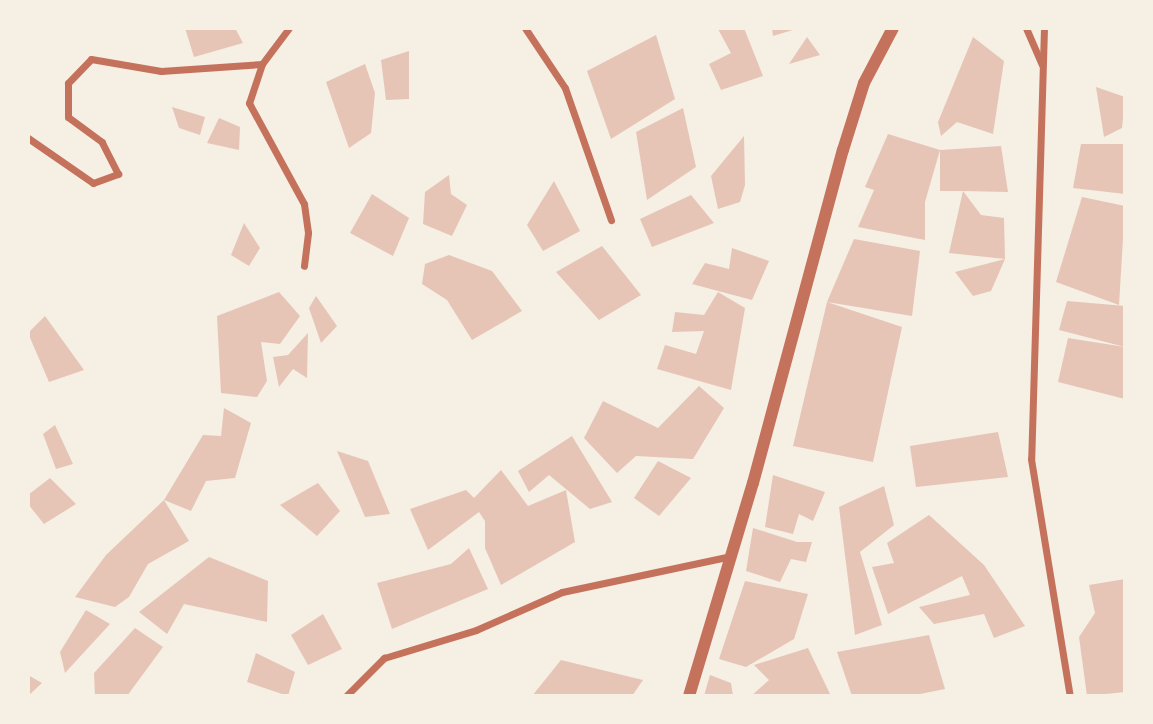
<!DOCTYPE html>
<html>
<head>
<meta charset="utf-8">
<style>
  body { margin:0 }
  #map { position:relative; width:1153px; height:724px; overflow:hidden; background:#f6efe4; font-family:"Noto Sans",sans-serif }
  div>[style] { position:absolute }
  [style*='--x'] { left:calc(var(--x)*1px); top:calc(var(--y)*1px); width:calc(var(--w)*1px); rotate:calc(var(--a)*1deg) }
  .building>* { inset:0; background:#e6c5b7 }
  .minor>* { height:7px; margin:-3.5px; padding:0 3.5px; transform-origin:3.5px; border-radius:3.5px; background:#c5725c }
  .tertiary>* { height:12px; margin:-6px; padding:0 6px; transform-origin:6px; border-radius:6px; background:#c5725c }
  span { translate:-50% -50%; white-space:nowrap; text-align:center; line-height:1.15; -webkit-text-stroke:5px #f6efe4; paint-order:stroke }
  .frame { position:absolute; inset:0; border:30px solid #f6efe4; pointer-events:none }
</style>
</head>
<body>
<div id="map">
  <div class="building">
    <div style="clip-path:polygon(185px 28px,235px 28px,243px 43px,194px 57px)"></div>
    <div style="clip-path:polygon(744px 28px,763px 76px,721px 90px,709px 64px,731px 53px,718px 29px)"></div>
    <div style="clip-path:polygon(772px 28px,796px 28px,796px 29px,773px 36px)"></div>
    <div style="clip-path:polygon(656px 35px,675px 99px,611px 139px,587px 71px)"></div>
    <div style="clip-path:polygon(807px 37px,820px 55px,789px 64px)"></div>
    <div style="clip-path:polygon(973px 37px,1004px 61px,993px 134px,957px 122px,941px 136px,938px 122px)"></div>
    <div style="clip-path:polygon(409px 51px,409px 99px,386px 100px,381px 60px)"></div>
    <div style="clip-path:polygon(365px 64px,375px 93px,371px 133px,349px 148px,326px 82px)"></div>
    <div style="clip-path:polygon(1096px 87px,1125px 97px,1122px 128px,1104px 137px)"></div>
    <div style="clip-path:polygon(172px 107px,205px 117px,200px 135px,179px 128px)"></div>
    <div style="clip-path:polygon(683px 108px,696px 167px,647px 200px,636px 132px)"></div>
    <div style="clip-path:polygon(219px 118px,240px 127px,239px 150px,207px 143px)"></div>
    <div style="clip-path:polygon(888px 134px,940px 150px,1001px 146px,1008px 192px,963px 191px,981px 215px,1004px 218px,1005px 259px,949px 253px,963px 191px,940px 191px,940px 150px,925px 202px,925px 240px,858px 227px,874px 190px,865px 187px)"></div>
    <div style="clip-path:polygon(744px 136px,745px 185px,740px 202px,718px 209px,711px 176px)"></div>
    <div style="clip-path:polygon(1081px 144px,1125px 144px,1125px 194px,1073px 188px)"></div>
    <div style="clip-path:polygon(449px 175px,451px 194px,467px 205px,452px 236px,423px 224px,425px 192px)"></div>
    <div style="clip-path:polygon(554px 181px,580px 231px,543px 251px,527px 225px)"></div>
    <div style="clip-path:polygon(372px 194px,409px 218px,393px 256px,350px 233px)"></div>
    <div style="clip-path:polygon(691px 195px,714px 223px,652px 247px,640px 219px)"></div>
    <div style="clip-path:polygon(1082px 197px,1125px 206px,1119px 305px,1056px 282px)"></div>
    <div style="clip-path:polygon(244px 223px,260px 248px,249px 266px,231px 255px)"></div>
    <div style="clip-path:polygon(854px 239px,920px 251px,912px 316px,827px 302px,902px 327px,873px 462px,793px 446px,827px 302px)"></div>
    <div style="clip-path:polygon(602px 246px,641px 295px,599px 320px,556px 272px)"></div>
    <div style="clip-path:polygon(732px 248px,769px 261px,752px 300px,692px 284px,705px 263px,729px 269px)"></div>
    <div style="clip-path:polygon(449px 255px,492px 271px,522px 311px,472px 340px,447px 300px,422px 284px,425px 264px)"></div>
    <div style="clip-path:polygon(1005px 259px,991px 291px,973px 296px,955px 272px)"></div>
    <div style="clip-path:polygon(279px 292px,300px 316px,280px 344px,261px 342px,267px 381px,257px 397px,221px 393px,217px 316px)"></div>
    <div style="clip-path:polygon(718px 292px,745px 308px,731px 390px,657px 369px,665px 345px,696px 354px,704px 331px,672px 332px,675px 312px,704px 315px)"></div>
    <div style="clip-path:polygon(316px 296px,337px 326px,321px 343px,309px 308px)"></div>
    <div style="clip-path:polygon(1067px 301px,1125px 306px,1125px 347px,1059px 330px)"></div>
    <div style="clip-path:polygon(45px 316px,84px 370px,49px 382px,28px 333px)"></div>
    <div style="clip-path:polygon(308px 333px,307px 378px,293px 369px,279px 387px,273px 357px,288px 355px)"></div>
    <div style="clip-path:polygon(1068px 338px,1125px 347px,1125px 399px,1058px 382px)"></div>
    <div style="clip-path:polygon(699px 386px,724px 408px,693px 459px,636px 456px,617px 473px,584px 438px,603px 401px,658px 428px)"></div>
    <div style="clip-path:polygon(224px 408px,251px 423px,235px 478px,206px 481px,191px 511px,164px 500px,203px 435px,221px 436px)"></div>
    <div style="clip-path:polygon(55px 425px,73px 464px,56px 469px,43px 434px)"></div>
    <div style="clip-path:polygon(998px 432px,1008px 477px,916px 487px,910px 446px)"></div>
    <div style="clip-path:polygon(572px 436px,612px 502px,590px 509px,549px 475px,529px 492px,518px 471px)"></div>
    <div style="clip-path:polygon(337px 451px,368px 461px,390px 514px,365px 517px)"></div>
    <div style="clip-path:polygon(658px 461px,691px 478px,659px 516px,634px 498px)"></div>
    <div style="clip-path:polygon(501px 470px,528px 506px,566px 490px,575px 542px,501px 585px,485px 548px,485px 521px,479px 512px,428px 550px,410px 509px,466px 490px,474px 498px)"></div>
    <div style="clip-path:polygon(773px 475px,825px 492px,813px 521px,799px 514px,793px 534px,765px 527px)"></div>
    <div style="clip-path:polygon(50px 478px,76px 504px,44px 524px,28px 504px,28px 495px)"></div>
    <div style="clip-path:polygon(318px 483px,340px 511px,317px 536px,280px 505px)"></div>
    <div style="clip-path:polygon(884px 486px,894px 525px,860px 552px,882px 625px,855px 635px,839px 507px)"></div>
    <div style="clip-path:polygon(164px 500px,189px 541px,148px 564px,129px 597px,115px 607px,75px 597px,106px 555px)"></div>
    <div style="clip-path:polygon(929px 515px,984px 565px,1025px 626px,994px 638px,984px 614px,934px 624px,919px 607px,970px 595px,962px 576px,888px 614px,872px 567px,894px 563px,887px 543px)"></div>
    <div style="clip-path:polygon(753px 528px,797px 542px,812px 542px,806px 562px,791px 559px,780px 582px,746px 571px)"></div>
    <div style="clip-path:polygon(469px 548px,488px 589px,392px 629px,377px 583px,451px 564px)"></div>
    <div style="clip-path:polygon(209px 557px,268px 581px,267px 622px,184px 604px,167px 634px,139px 612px)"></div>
    <div style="clip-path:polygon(1125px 579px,1125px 692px,1087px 696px,1079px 637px,1095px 613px,1089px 585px)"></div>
    <div style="clip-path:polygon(745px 581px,808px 594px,794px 639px,746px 667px,719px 659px)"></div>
    <div style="clip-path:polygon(86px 610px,110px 624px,65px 673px,60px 652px)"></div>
    <div style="clip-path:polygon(323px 614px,342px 649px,308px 665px,291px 635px)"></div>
    <div style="clip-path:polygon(135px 628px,163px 647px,127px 696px,95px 696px,94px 673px)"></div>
    <div style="clip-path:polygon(929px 635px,945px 689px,910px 696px,852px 696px,837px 652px)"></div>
    <div style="clip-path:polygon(808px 648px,831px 696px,751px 696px,769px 680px,754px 665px)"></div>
    <div style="clip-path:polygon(256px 653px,295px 672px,288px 696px,247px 682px)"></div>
    <div style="clip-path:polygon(561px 660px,643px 680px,632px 696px,532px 696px)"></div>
    <div style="clip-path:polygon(28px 675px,42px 683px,28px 696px)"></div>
    <div style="clip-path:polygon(710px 675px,731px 683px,733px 696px,704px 696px)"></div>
  </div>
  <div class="minor">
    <div style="--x:289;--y:28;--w:45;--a:126.9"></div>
    <div style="--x:262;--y:64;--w:41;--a:108.4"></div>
    <div style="--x:249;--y:103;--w:115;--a:61.4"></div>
    <div style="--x:304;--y:204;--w:29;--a:82"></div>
    <div style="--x:308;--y:233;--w:33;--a:97"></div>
    <div style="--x:525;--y:28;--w:72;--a:56.3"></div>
    <div style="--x:565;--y:88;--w:140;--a:70.8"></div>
    <div style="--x:1026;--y:28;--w:40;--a:66.6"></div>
    <div style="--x:1044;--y:28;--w:431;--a:91.7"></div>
    <div style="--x:1031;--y:459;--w:240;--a:80.7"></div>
    <div style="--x:28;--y:138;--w:79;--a:34.7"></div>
    <div style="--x:93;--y:183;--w:27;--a:-20"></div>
    <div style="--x:118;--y:174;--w:36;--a:-117"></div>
    <div style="--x:102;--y:142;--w:42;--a:-143.7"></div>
    <div style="--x:68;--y:117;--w:34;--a:-90"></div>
    <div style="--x:68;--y:83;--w:33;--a:-46"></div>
    <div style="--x:91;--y:59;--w:71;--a:9.7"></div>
    <div style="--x:161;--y:71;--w:101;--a:-4"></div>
    <div style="--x:346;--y:696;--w:54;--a:-45"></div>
    <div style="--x:384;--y:658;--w:96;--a:-16.9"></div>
    <div style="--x:476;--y:630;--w:94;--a:-23.8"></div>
    <div style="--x:562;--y:592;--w:173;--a:-12"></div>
  </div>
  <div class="tertiary">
    <div style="--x:689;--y:696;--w:222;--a:-73.3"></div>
    <div style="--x:753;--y:483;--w:345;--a:-74.9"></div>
    <div style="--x:843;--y:150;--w:70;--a:-72.6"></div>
    <div style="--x:864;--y:83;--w:62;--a:-62.2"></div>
  </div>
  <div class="frame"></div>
</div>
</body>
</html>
